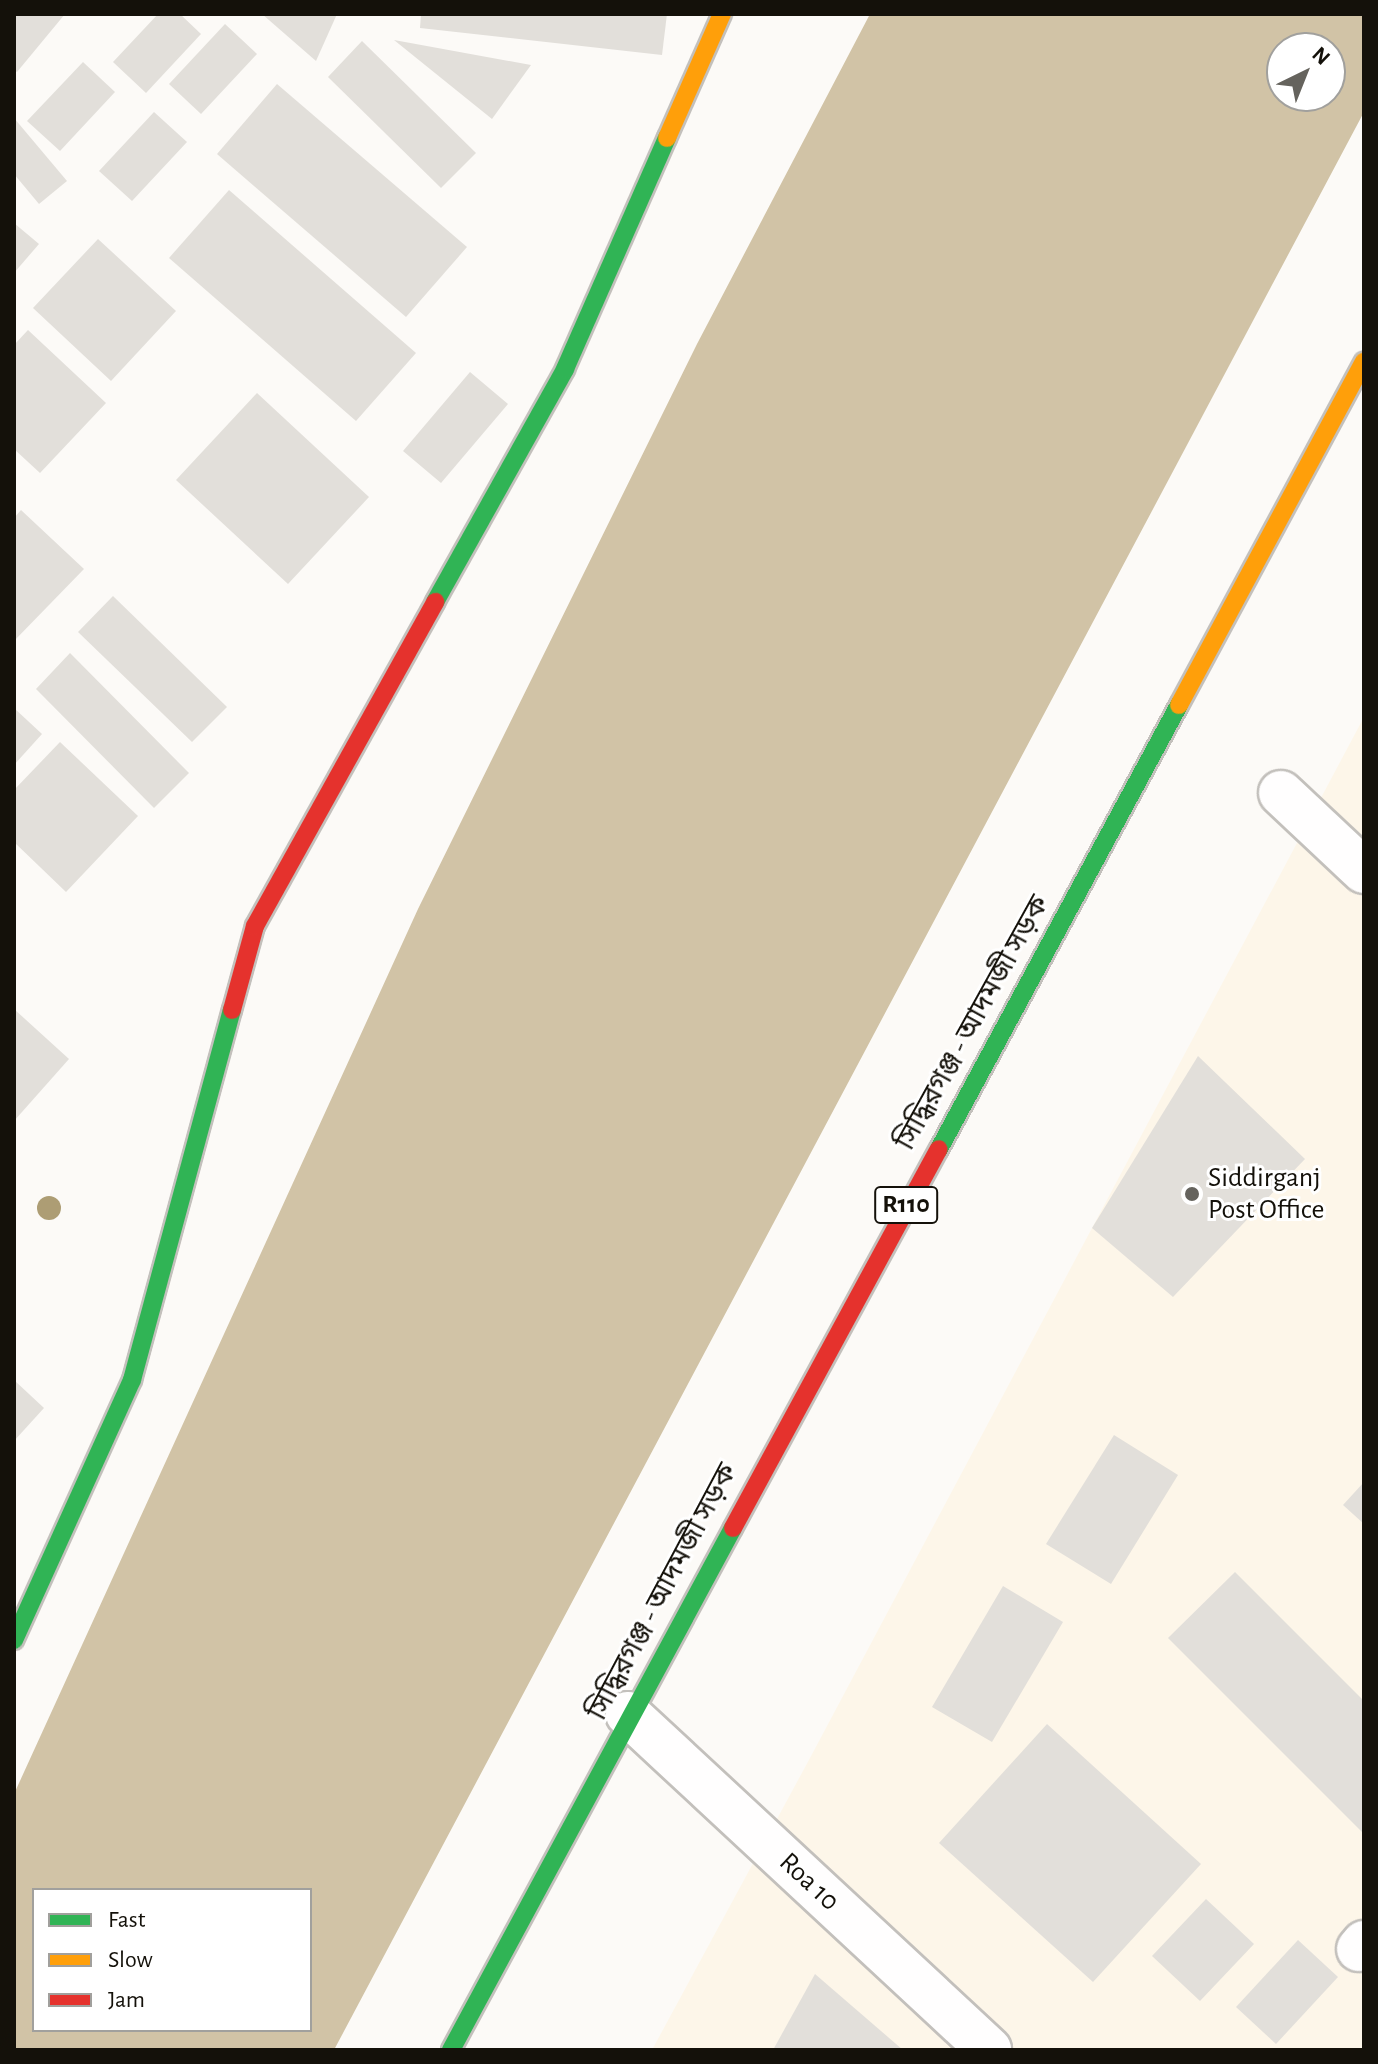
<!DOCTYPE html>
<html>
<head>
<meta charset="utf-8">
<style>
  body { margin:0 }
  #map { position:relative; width:1378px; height:2064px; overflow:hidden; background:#fcfaf7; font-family:"Alegreya Sans","Noto Sans Bengali",sans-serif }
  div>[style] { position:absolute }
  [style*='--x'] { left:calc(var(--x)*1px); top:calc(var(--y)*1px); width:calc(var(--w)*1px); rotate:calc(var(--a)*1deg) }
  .built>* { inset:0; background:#fdf6e9 }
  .water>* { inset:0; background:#d1c3a6 }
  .building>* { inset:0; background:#e2dfda }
  .roads { filter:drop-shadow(2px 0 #c3c0bc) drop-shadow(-2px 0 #c3c0bc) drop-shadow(0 2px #c3c0bc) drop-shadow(0 -2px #c3c0bc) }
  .street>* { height:44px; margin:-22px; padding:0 22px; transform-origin:22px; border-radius:22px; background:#fffefe }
  .fast>* { height:18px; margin:-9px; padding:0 9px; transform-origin:9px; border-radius:9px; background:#30b455 }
  .slow>* { height:18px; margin:-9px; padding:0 9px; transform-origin:9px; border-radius:9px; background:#ff9f0a }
  .jam>* { height:18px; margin:-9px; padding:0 9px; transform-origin:9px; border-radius:9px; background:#e5322d }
  .trees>* { width:24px; height:24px; margin:-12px; border-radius:50%; background:#ad9d74 }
  .dots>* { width:22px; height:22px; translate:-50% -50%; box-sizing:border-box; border:4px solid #fff; border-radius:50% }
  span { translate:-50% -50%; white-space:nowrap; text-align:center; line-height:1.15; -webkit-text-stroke:6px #fff; paint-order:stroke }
  .shield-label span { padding:2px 6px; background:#fff; border:2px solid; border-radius:6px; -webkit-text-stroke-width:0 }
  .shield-label { font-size:26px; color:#14110a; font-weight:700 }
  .street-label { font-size:28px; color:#14110a }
  .poi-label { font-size:28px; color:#14110a }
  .left { translate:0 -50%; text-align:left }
  .frame { position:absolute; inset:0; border:16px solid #14110a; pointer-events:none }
  .legend { position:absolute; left:32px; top:1888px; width:280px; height:144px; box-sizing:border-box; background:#fff; border:2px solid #a1a09d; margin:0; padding:10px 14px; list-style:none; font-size:24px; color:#14110a }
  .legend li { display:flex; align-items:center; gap:16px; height:40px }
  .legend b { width:40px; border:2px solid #a1a09d }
  .north { position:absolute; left:1266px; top:32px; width:80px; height:80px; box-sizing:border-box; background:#fff; border:2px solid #a1a09d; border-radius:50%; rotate:43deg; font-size:22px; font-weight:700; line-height:32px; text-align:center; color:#14110a }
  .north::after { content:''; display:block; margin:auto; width:28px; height:36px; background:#65635d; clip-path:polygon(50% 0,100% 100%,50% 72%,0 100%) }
</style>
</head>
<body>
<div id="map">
  <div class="built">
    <div style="clip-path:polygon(1364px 717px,1364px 2050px,652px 2050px,810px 1758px)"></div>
  </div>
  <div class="water">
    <div style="clip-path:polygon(evenodd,870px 14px,1364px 14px,1364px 112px,334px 2050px,14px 2050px,14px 1794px,418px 909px,697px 344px,870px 14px,1282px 48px,1330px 48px,1330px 96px,1282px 96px,1282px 48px,870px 14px,34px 1890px,310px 1890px,310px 2030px,34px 2030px,34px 1890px)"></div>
  </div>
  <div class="building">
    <div style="clip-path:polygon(14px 14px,65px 14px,17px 72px,14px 70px)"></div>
    <div style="clip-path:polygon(158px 14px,180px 14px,201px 34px,146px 93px,113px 62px)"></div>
    <div style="clip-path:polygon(262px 14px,337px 14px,316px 61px)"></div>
    <div style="clip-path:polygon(421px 14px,667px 14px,662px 55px,420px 28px)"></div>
    <div style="clip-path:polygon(225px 24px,257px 54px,201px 114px,169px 84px)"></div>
    <div style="clip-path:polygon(394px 40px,531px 65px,492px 119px)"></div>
    <div style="clip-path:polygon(362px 41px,476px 153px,441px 188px,328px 77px)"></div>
    <div style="clip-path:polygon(83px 62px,115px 92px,60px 151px,27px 121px)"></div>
    <div style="clip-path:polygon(277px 84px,467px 247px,406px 317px,217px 154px)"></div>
    <div style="clip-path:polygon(154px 112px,187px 142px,132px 201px,99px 171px)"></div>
    <div style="clip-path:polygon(14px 118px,67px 181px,39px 204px,14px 174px)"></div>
    <div style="clip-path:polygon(229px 190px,416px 353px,356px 421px,169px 258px)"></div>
    <div style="clip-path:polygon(14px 223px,39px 244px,14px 273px)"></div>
    <div style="clip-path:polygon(98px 239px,176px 311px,111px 381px,33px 308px)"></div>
    <div style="clip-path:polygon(28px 330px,106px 403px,40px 473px,14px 449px,14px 345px)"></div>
    <div style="clip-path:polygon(470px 372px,508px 404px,441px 483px,403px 451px)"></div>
    <div style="clip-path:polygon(257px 393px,369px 497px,288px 584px,176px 480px)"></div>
    <div style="clip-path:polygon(21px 510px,84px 569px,14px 641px,14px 518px)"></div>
    <div style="clip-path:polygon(113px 596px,227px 707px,192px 742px,78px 632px)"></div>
    <div style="clip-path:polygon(70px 653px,189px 773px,154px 808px,36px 689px)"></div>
    <div style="clip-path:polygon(14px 708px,42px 734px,14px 765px)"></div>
    <div style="clip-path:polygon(60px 742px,138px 816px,66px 892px,14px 842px,14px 790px)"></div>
    <div style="clip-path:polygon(14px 1009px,69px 1059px,14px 1121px)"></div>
    <div style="clip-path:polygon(1198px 1056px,1305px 1159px,1173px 1297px,1092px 1228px)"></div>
    <div style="clip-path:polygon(14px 1380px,44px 1408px,14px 1441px)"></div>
    <div style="clip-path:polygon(1114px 1435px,1178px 1475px,1111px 1584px,1046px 1544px)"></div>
    <div style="clip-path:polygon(1364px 1482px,1364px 1524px,1343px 1505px)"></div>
    <div style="clip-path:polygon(1235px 1572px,1364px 1701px,1364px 1834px,1168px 1638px)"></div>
    <div style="clip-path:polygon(1003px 1586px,1063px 1622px,992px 1742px,932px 1707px)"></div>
    <div style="clip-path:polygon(1047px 1724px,1201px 1864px,1093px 1982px,939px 1843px)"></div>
    <div style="clip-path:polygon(1206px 1899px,1254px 1944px,1200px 2001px,1152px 1956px)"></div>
    <div style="clip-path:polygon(1298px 1940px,1338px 1977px,1276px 2044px,1236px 2007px)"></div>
    <div style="clip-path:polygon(815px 1974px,903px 2050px,773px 2050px)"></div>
  </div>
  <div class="roads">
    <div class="street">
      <div style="--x:1281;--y:793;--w:114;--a:43.2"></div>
      <div style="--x:628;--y:1714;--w:493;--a:42.9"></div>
      <div style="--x:1359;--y:1949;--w:8;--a:-50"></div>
    </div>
    <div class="fast">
      <div style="--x:435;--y:602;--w:267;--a:-60.8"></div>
      <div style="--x:565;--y:369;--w:253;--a:-66.2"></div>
      <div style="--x:939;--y:1149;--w:505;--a:-61.61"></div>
      <div style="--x:14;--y:1640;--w:286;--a:-65.6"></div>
      <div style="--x:132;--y:1380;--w:383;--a:-74.9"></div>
      <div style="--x:451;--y:2050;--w:593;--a:-61.62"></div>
    </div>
    <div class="slow">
      <div style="--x:667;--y:138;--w:136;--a:-66.1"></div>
      <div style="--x:1179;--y:705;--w:390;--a:-61.7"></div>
    </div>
    <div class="jam">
      <div style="--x:232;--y:1010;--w:87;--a:-74.7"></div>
      <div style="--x:255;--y:926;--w:371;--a:-60.9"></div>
      <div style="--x:733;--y:1528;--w:431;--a:-61.5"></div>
    </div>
  </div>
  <div class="trees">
    <div style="left:49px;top:1208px"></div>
  </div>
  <div class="dots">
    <div style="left:1192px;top:1194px;background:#65635d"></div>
  </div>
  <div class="shield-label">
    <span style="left:906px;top:1205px">R110</span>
  </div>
  <div class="street-label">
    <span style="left:973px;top:1023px;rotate:-61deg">সিদ্ধিরগঞ্জ - আদমজী সড়ক</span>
    <span style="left:663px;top:1592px;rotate:-62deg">সিদ্ধিরগঞ্জ - আদমজী সড়ক</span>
    <span style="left:809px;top:1882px;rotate:43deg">Roa 10</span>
  </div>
  <div class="poi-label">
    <span class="left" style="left:1208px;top:1194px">Siddirganj<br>Post Office</span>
  </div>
  <div class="frame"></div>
  <ul class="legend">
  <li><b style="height:10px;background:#30b455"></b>Fast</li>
  <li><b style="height:10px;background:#ff9f0a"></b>Slow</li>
  <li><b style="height:10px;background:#e5322d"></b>Jam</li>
  </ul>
  <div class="north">N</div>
</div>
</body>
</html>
